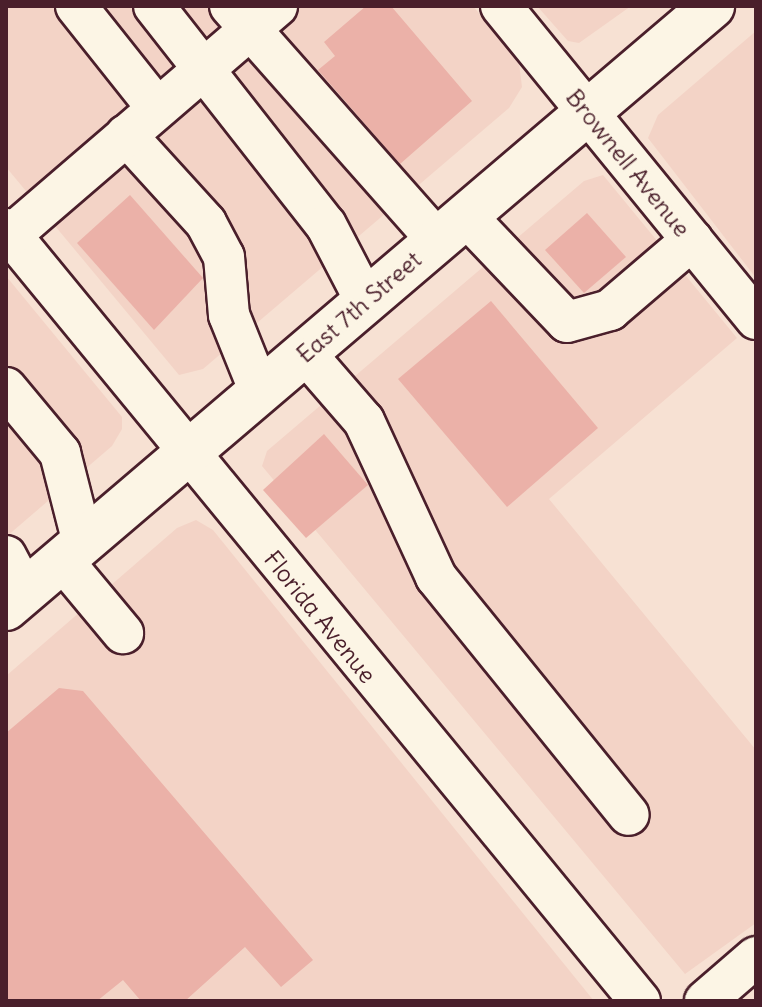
<!DOCTYPE html>
<html>
<head>
<meta charset="utf-8">
<style>
  body { margin:0 }
  #map { position:relative; width:762px; height:1007px; overflow:hidden; background:#f7e1d3; font-family:Delius,sans-serif }
  div>[style] { position:absolute }
  [style*='--x'] { left:calc(var(--x)*1px); top:calc(var(--y)*1px); width:calc(var(--w)*1px); rotate:calc(var(--a)*1deg) }
  .built>* { inset:0; background:#f3d3c6 }
  .building>* { inset:0; background:#ebb1a8 }
  .roads { filter:drop-shadow(2px 0 #4a1f2b) drop-shadow(-2px 0 #4a1f2b) drop-shadow(0 2px #4a1f2b) drop-shadow(0 -2px #4a1f2b) }
  .minor>* { height:40px; margin:-20px; padding:0 20px; transform-origin:20px; border-radius:20px; background:#fcf5e5 }
  .major>* { height:44px; margin:-22px; padding:0 22px; transform-origin:22px; border-radius:22px; background:#fcf5e5 }
  span { translate:-50% -50%; white-space:nowrap; text-align:center; line-height:1.15; -webkit-text-stroke:6px #fcf5e5; paint-order:stroke }
  .street-label { font-size:24px; color:#4a1f2b }
  .frame { position:absolute; inset:0; border:8px solid #4a1f2b; pointer-events:none }
</style>
</head>
<body>
<div id="map">
  <div class="built">
    <div style="clip-path:polygon(6px 6px,473px 6px,519px 63px,522px 87px,509px 108px,203px 369px,179px 375px,6px 167px)"></div>
    <div style="clip-path:polygon(537px 6px,631px 6px,579px 43px,568px 41px)"></div>
    <div style="clip-path:polygon(756px 31px,756px 278px,648px 138px,658px 115px)"></div>
    <div style="clip-path:polygon(603px 175px,737px 338px,549px 499px,756px 750px,756px 923px,685px 974px,262px 466px,267px 451px,584px 181px)"></div>
    <div style="clip-path:polygon(6px 276px,122px 417px,122px 429px,112px 446px,6px 537px)"></div>
    <div style="clip-path:polygon(196px 520px,213px 530px,594px 1001px,6px 1001px,6px 676px,177px 528px)"></div>
  </div>
  <div class="building">
    <div style="clip-path:polygon(366px 6px,391px 6px,472px 101px,400px 164px,318px 70px,335px 56px,324px 42px)"></div>
    <div style="clip-path:polygon(130px 195px,203px 278px,154px 330px,77px 243px)"></div>
    <div style="clip-path:polygon(587px 213px,626px 257px,584px 293px,545px 250px)"></div>
    <div style="clip-path:polygon(491px 301px,598px 428px,507px 507px,398px 379px)"></div>
    <div style="clip-path:polygon(324px 434px,368px 485px,306px 538px,263px 490px)"></div>
    <div style="clip-path:polygon(59px 688px,83px 691px,313px 960px,281px 987px,245px 947px,185px 1001px,141px 1001px,123px 980px,97px 1001px,6px 1001px,6px 733px)"></div>
  </div>
  <div class="roads">
    <div class="minor">
      <div style="--x:76;--y:6;--w:130;--a:51.5"></div>
      <div style="--x:154;--y:6;--w:278;--a:51.9"></div>
      <div style="--x:326;--y:225;--w:85;--a:62.5"></div>
      <div style="--x:230;--y:6;--w:312;--a:48.5"></div>
      <div style="--x:501;--y:6;--w:404;--a:50.8"></div>
      <div style="--x:126;--y:135;--w:119;--a:47.7"></div>
      <div style="--x:206;--y:223;--w:38;--a:62"></div>
      <div style="--x:224;--y:257;--w:58;--a:85.1"></div>
      <div style="--x:229;--y:315;--w:83;--a:68.1"></div>
      <div style="--x:466;--y:216;--w:146;--a:46.4"></div>
      <div style="--x:567;--y:322;--w:45;--a:-15.6"></div>
      <div style="--x:610;--y:310;--w:108;--a:-40.5"></div>
      <div style="--x:6;--y:229;--w:999;--a:50.61"></div>
      <div style="--x:11;--y:235;--w:351;--a:-40.7"></div>
      <div style="--x:305;--y:353;--w:90;--a:49.1"></div>
      <div style="--x:364;--y:421;--w:172;--a:65.2"></div>
      <div style="--x:436;--y:577;--w:306;--a:51"></div>
      <div style="--x:6;--y:388;--w:85;--a:50.3"></div>
      <div style="--x:60;--y:453;--w:93;--a:75.7"></div>
      <div style="--x:6;--y:556;--w:41;--a:62.2"></div>
      <div style="--x:63;--y:561;--w:94;--a:50.2"></div>
      <div style="--x:705;--y:1001;--w:67;--a:-40.8"></div>
    </div>
    <div class="major">
      <div style="--x:6;--y:608;--w:928;--a:-40.45"></div>
    </div>
  </div>
  <div class="street-label">
    <span style="left:628px;top:163px;rotate:51deg">Brownell Avenue</span>
    <span style="left:359px;top:307px;rotate:-41deg">East 7th Street</span>
    <span style="left:320px;top:617px;rotate:51deg">Florida Avenue</span>
  </div>
  <div class="frame"></div>
</div>
</body>
</html>
